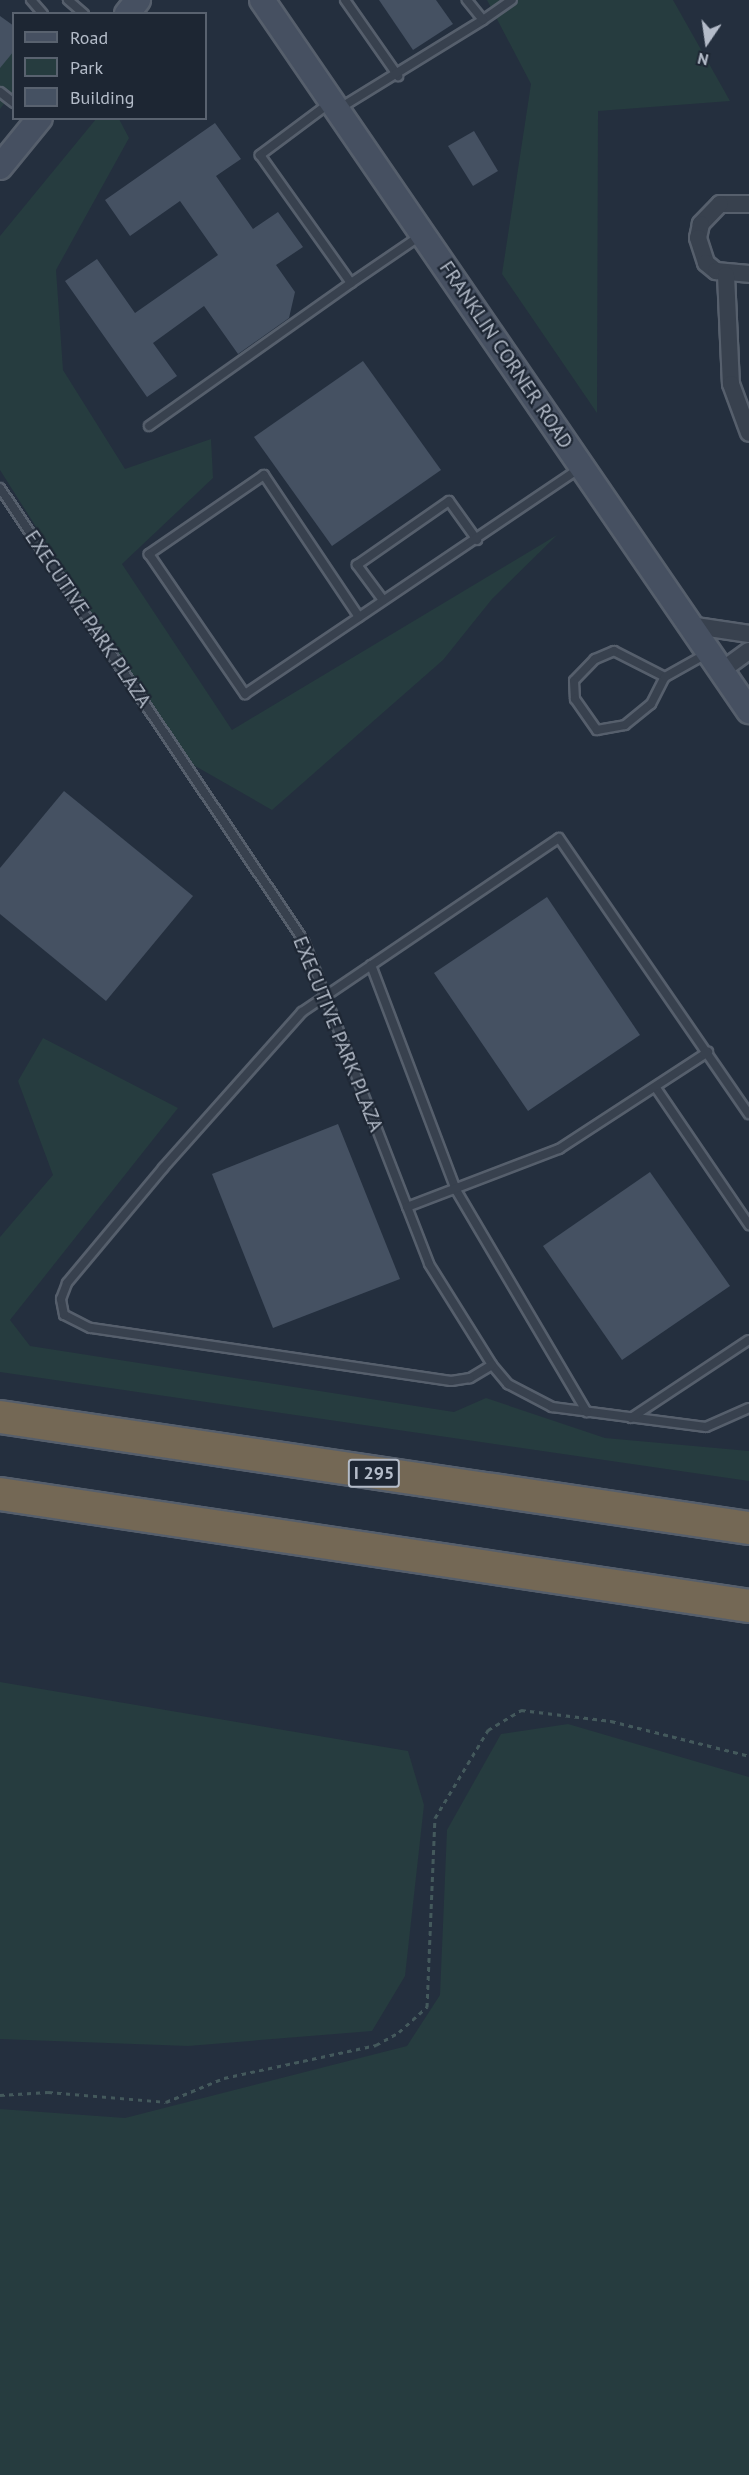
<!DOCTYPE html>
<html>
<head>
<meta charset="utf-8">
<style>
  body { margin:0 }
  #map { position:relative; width:749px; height:2475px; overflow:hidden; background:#242f3e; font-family:"PT Sans",sans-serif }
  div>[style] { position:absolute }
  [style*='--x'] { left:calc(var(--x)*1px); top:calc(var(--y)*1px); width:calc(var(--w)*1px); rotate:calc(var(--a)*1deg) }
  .green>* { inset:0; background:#263c3f }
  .building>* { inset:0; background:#455162 }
  .path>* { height:3px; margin-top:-1.5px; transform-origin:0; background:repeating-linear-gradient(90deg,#44595c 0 4.5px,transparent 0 9px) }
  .roads { filter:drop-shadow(2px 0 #565f6c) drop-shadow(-2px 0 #565f6c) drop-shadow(0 2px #565f6c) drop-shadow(0 -2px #565f6c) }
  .lane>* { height:8px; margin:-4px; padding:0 4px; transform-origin:4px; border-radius:4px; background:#38414e }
  .street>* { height:16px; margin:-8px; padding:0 8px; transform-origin:8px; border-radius:8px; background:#38414e }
  .secondary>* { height:24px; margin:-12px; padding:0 12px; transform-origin:12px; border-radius:12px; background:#465061 }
  .highway>* { height:32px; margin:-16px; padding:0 16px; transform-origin:16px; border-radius:16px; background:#746855 }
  span { translate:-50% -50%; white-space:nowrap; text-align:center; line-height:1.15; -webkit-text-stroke:4.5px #1d2633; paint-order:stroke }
  .shield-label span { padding:2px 4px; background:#1d2633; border:2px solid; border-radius:4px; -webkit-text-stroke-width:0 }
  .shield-label { font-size:18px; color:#b4bcc9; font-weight:700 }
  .street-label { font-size:20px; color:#b4bcc9 }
  .legend { position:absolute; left:12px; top:12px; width:195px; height:108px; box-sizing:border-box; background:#1d2633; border:2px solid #59626f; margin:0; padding:8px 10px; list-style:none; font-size:18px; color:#b4bcc9 }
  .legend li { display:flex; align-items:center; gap:12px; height:30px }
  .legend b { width:30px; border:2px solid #59626f }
  .north { position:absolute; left:677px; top:12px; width:60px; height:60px; -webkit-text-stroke:4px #1d2633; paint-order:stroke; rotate:193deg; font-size:16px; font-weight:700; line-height:24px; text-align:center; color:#b4bcc9 }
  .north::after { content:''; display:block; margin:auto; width:21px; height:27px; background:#b4bcc9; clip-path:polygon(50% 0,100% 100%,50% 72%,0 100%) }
</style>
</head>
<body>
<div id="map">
  <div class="green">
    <div style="clip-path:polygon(487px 0,673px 0,730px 101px,598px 111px,597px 413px,502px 274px,531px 84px)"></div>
    <div style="clip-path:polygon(0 37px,14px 41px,13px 92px,0 109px)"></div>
    <div style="clip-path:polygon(96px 119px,119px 119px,129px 138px,56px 270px,63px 370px,125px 469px,211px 439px,213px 478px,122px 564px,232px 730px,557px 535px,492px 599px,443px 660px,272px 810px,183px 759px,0 470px,0 236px)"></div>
    <div style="clip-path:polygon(43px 1038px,178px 1108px,10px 1320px,30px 1346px,454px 1412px,486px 1398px,605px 1438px,749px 1451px,749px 1481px,0 1372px,0 1237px,53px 1175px,18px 1081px)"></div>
    <div style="clip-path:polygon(0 1682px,408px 1751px,424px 1805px,405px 1976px,372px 2031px,188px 2046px,0 2039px)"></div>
    <div style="clip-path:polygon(568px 1724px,749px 1777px,749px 2475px,0 2475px,0 2109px,125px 2118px,407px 2046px,440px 1995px,447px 1830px,501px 1734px)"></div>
  </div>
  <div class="building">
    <div style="clip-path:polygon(379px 0,436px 0,453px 24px,413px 50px)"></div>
    <div style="clip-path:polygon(0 16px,14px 26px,14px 51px,0 68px)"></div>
    <div style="clip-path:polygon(215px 123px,241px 159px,216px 176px,253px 229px,278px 212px,303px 247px,276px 265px,295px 292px,289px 318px,238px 354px,204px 306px,153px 343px,177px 376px,147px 397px,65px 281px,97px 259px,135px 313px,218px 255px,180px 201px,130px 236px,105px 200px)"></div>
    <div style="clip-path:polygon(474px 131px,498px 171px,473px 186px,448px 146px)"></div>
    <div style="clip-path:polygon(363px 361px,441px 470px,332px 546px,254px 437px)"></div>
    <div style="clip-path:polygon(64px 791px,193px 896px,106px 1001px,0 914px,0 868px)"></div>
    <div style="clip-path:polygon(547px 897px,640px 1035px,528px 1111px,434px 973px)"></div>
    <div style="clip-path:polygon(338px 1124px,400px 1279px,273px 1328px,212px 1174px)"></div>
    <div style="clip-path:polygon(650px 1172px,730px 1286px,622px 1360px,543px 1246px)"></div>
  </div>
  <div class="path">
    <div style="--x:0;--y:2095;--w:48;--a:-3.6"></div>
    <div style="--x:48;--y:2092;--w:118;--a:4.8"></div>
    <div style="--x:166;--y:2102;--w:63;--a:-22.5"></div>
    <div style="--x:224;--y:2078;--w:156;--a:-12.2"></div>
    <div style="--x:376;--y:2045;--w:26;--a:-29"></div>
    <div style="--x:399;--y:2032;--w:38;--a:-42"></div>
    <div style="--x:427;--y:2007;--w:189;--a:-87.6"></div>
    <div style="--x:435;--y:1818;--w:103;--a:-58.9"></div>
    <div style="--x:488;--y:1730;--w:39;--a:-31"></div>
    <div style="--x:521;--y:1710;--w:91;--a:7"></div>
    <div style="--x:611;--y:1721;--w:142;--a:14.2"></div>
  </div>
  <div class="roads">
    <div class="lane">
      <div style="--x:31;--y:0;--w:18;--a:49"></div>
      <div style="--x:68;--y:0;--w:21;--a:41"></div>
      <div style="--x:345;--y:0;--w:93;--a:55.1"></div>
      <div style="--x:483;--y:20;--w:35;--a:-35"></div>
      <div style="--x:0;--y:92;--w:18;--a:38"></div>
      <div style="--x:331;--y:102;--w:89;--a:143.3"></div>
      <div style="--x:260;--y:155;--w:157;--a:54.6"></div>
      <div style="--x:351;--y:283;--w:83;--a:-34.3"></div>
      <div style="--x:340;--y:108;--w:168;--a:-31.6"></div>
      <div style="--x:483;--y:20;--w:26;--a:-129"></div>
      <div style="--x:149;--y:426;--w:247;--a:-35.3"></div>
      <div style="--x:0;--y:488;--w:546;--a:56.14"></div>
      <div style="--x:304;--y:941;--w:346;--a:68.8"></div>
      <div style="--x:429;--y:1264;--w:119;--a:58"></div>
      <div style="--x:492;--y:1365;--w:25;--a:50"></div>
      <div style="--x:508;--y:1384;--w:50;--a:27.6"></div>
      <div style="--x:552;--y:1407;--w:155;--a:7.4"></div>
      <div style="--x:706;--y:1427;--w:47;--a:-23.8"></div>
      <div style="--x:383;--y:600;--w:44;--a:-126.6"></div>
      <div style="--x:357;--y:565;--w:112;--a:-34.8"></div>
      <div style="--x:449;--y:501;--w:48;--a:54.3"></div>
      <div style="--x:359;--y:617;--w:171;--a:-123.8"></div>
      <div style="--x:264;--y:475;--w:140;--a:145.5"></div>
      <div style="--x:149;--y:554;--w:170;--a:55.6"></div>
      <div style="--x:245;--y:694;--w:405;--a:-34"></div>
      <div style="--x:665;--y:677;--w:57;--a:-153"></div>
      <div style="--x:614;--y:651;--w:21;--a:157"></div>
      <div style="--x:595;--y:659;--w:30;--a:134"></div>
      <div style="--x:574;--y:681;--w:18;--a:87"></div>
      <div style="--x:575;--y:699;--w:38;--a:55"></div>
      <div style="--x:597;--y:730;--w:28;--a:-10"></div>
      <div style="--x:625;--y:725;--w:33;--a:-39"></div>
      <div style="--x:651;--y:704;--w:30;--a:-63"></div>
      <div style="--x:665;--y:677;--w:49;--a:-29.2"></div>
      <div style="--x:371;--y:965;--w:241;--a:69.3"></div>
      <div style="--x:456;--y:1190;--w:258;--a:59.5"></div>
      <div style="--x:656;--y:1088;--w:166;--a:55.8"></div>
      <div style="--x:407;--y:1207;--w:163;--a:-20.9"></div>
      <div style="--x:559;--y:1149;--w:178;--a:-33.1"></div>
      <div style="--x:492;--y:1365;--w:26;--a:149"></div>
      <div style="--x:470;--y:1378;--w:19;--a:171"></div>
      <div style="--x:451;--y:1381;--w:365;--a:-171.6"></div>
      <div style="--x:90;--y:1328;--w:29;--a:-153"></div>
      <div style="--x:64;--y:1315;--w:16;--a:-101"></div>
      <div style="--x:61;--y:1299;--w:17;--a:-69"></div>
      <div style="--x:67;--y:1283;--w:150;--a:-50.1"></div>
      <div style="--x:163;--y:1168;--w:209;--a:-48.3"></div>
      <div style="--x:302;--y:1012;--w:310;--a:-34.1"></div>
      <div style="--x:559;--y:838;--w:335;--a:55.5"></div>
      <div style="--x:631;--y:1418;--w:141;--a:-33.5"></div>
    </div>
    <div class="street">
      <div style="--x:749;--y:204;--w:29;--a:180"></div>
      <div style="--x:720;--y:204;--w:28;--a:134"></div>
      <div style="--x:701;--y:224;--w:14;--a:102"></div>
      <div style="--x:698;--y:238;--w:26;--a:72"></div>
      <div style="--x:706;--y:263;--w:13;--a:39"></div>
      <div style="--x:716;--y:271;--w:33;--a:5"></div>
      <div style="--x:726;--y:275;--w:109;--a:87.4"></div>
      <div style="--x:731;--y:384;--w:52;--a:69.8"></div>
      <div style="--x:689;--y:625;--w:61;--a:8.5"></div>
      <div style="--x:721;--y:671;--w:34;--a:-36"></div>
    </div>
    <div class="secondary">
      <div style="--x:262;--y:0;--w:862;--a:55.59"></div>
      <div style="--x:127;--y:14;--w:18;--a:-52"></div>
      <div style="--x:0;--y:167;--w:63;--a:-50.8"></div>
    </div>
    <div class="highway">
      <div style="--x:0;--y:1417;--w:757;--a:8.43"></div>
      <div style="--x:0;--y:1494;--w:757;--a:8.5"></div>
    </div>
  </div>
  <div class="shield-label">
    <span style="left:374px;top:1473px">I 295</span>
  </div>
  <div class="street-label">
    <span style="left:506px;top:355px;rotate:56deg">FRANKLIN CORNER ROAD</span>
    <span style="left:88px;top:619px;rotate:56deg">EXECUTIVE PARK PLAZA</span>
    <span style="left:338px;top:1034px;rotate:68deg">EXECUTIVE PARK PLAZA</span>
  </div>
  <ul class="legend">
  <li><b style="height:8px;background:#465061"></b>Road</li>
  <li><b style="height:16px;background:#263c3f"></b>Park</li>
  <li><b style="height:16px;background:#455162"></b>Building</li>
  </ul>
  <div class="north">N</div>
</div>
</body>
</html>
